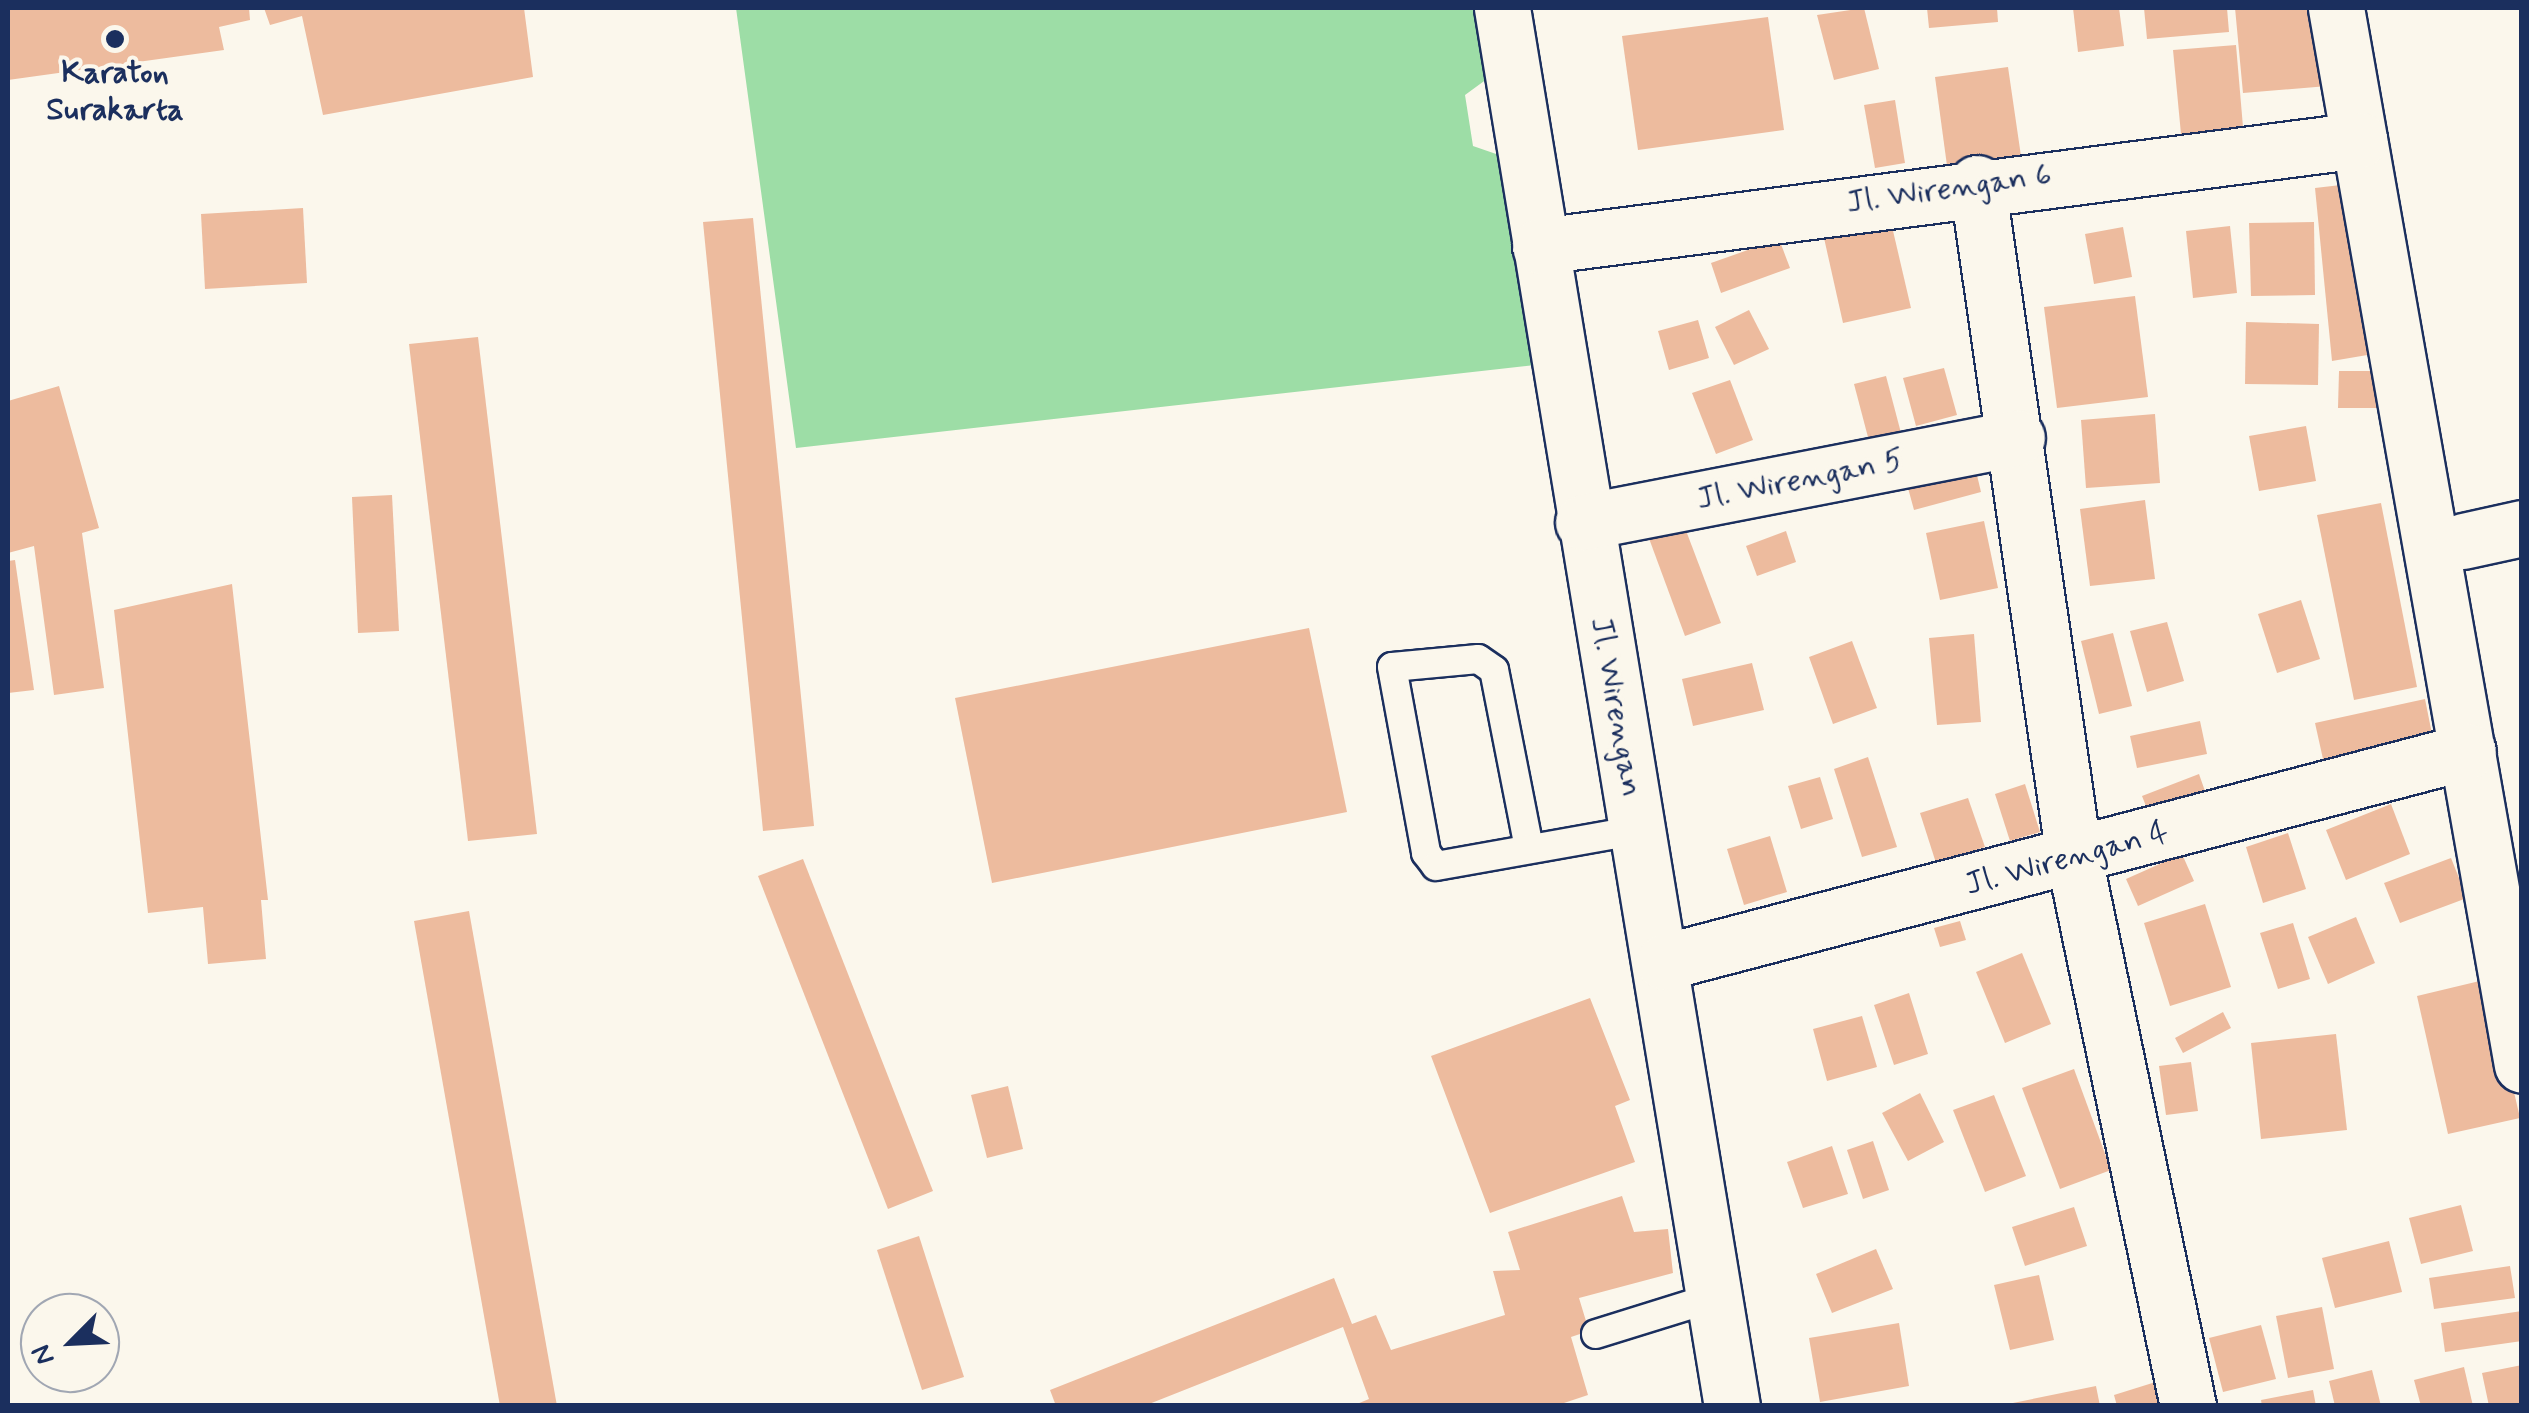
<!DOCTYPE html>
<html>
<head>
<meta charset="utf-8">
<style>
  body { margin:0 }
  #map { position:relative; width:2529px; height:1413px; overflow:hidden; background:#fbf7ec; font-family:Mynerve,sans-serif }
  div>[style] { position:absolute }
  [style*='--x'] { left:calc(var(--x)*1px); top:calc(var(--y)*1px); width:calc(var(--w)*1px); rotate:calc(var(--a)*1deg) }
  .green>* { inset:0; background:#9ddda6 }
  .building>* { inset:0; background:#edbb9e }
  .roads { filter:drop-shadow(2px 0 #1b2f5e) drop-shadow(-2px 0 #1b2f5e) drop-shadow(0 2px #1b2f5e) drop-shadow(0 -2px #1b2f5e) }
  .lane>* { height:28px; margin:-14px; padding:0 14px; transform-origin:14px; border-radius:14px; background:#fbf7ec }
  .street>* { height:55px; margin:-27.5px; padding:0 27.5px; transform-origin:27.5px; border-radius:27.5px; background:#fbf7ec }
  .dots>* { width:28px; height:28px; translate:-50% -50%; box-sizing:border-box; border:5px solid #fbf7ec; border-radius:50% }
  span { translate:-50% -50%; white-space:nowrap; text-align:center; line-height:1.15; -webkit-text-stroke:8px #fbf7ec; paint-order:stroke }
  .poi-label { font-size:32px; color:#1b2f5e; font-weight:700 }
  .street-label { font-size:32px; color:#1b2f5e }
  .frame { position:absolute; inset:0; border:10px solid #1b2f5e; pointer-events:none }
  .north { position:absolute; left:20px; top:1293px; width:100px; height:100px; box-sizing:border-box; background:#fbf7ec; border:2px solid #a1a7b3; border-radius:50%; rotate:246deg; font-size:28px; font-weight:700; line-height:40px; text-align:center; color:#1b2f5e }
  .north::after { content:''; display:block; margin:auto; width:35px; height:45px; background:#1b2f5e; clip-path:polygon(50% 0,100% 100%,50% 72%,0 100%) }
</style>
</head>
<body>
<div id="map">
  <div class="green">
    <div style="clip-path:polygon(736px 8px,1480px 8px,1491px 76px,1465px 95px,1473px 146px,1499px 155px,1535px 365px,796px 448px)"></div>
  </div>
  <div class="building">
    <div style="clip-path:polygon(8px 8px,249px 8px,250px 20px,219px 27px,224px 50px,8px 80px)"></div>
    <div style="clip-path:polygon(264px 8px,524px 8px,533px 77px,323px 115px,302px 16px,270px 25px)"></div>
    <div style="clip-path:polygon(1864px 8px,1879px 69px,1834px 80px,1817px 15px)"></div>
    <div style="clip-path:polygon(1927px 8px,1997px 8px,1998px 22px,1929px 28px)"></div>
    <div style="clip-path:polygon(2073px 8px,2119px 8px,2124px 46px,2078px 52px)"></div>
    <div style="clip-path:polygon(2144px 8px,2227px 8px,2229px 32px,2147px 39px)"></div>
    <div style="clip-path:polygon(2235px 8px,2321px 8px,2328px 86px,2243px 93px)"></div>
    <div style="clip-path:polygon(1768px 17px,1784px 130px,1638px 150px,1622px 36px)"></div>
    <div style="clip-path:polygon(2236px 45px,2243px 127px,2181px 134px,2173px 50px)"></div>
    <div style="clip-path:polygon(2008px 67px,2022px 163px,1948px 173px,1935px 77px)"></div>
    <div style="clip-path:polygon(1895px 100px,1905px 163px,1875px 168px,1864px 105px)"></div>
    <div style="clip-path:polygon(2358px 183px,2385px 352px,2332px 361px,2315px 188px)"></div>
    <div style="clip-path:polygon(1887px 205px,1911px 308px,1843px 323px,1820px 220px)"></div>
    <div style="clip-path:polygon(303px 208px,307px 283px,205px 289px,201px 214px)"></div>
    <div style="clip-path:polygon(753px 218px,814px 826px,763px 831px,703px 222px)"></div>
    <div style="clip-path:polygon(2314px 222px,2315px 295px,2251px 296px,2249px 223px)"></div>
    <div style="clip-path:polygon(2230px 226px,2237px 293px,2193px 298px,2186px 231px)"></div>
    <div style="clip-path:polygon(2123px 227px,2132px 277px,2094px 284px,2085px 234px)"></div>
    <div style="clip-path:polygon(1779px 239px,1790px 268px,1721px 293px,1711px 263px)"></div>
    <div style="clip-path:polygon(2135px 296px,2148px 397px,2057px 408px,2044px 307px)"></div>
    <div style="clip-path:polygon(1749px 310px,1769px 349px,1734px 365px,1715px 327px)"></div>
    <div style="clip-path:polygon(1698px 320px,1709px 358px,1669px 370px,1658px 331px)"></div>
    <div style="clip-path:polygon(2246px 322px,2319px 324px,2318px 385px,2245px 384px)"></div>
    <div style="clip-path:polygon(478px 337px,537px 834px,468px 841px,409px 344px)"></div>
    <div style="clip-path:polygon(1944px 368px,1957px 415px,1916px 426px,1903px 378px)"></div>
    <div style="clip-path:polygon(2339px 371px,2388px 371px,2387px 408px,2338px 408px)"></div>
    <div style="clip-path:polygon(1886px 376px,1901px 433px,1869px 441px,1854px 384px)"></div>
    <div style="clip-path:polygon(1730px 380px,1753px 440px,1716px 454px,1692px 393px)"></div>
    <div style="clip-path:polygon(59px 386px,99px 528px,82px 533px,104px 688px,54px 695px,34px 546px,8px 553px,8px 401px)"></div>
    <div style="clip-path:polygon(2155px 414px,2160px 483px,2086px 488px,2081px 420px)"></div>
    <div style="clip-path:polygon(2306px 426px,2316px 481px,2259px 491px,2249px 436px)"></div>
    <div style="clip-path:polygon(1976px 471px,1981px 492px,1914px 510px,1908px 488px)"></div>
    <div style="clip-path:polygon(392px 495px,399px 631px,358px 633px,352px 497px)"></div>
    <div style="clip-path:polygon(2145px 500px,2155px 579px,2090px 586px,2080px 509px)"></div>
    <div style="clip-path:polygon(2381px 503px,2417px 687px,2354px 700px,2317px 515px)"></div>
    <div style="clip-path:polygon(1682px 520px,1721px 623px,1685px 636px,1647px 533px)"></div>
    <div style="clip-path:polygon(1984px 521px,1998px 588px,1940px 600px,1926px 533px)"></div>
    <div style="clip-path:polygon(1786px 531px,1796px 562px,1757px 576px,1746px 546px)"></div>
    <div style="clip-path:polygon(15px 560px,34px 690px,8px 693px,8px 561px)"></div>
    <div style="clip-path:polygon(232px 584px,268px 900px,261px 900px,266px 959px,208px 964px,203px 907px,148px 913px,114px 610px)"></div>
    <div style="clip-path:polygon(2301px 600px,2320px 659px,2277px 673px,2258px 614px)"></div>
    <div style="clip-path:polygon(2167px 622px,2184px 681px,2147px 692px,2130px 631px)"></div>
    <div style="clip-path:polygon(1309px 628px,1347px 812px,992px 883px,955px 698px)"></div>
    <div style="clip-path:polygon(2113px 633px,2132px 706px,2099px 714px,2081px 641px)"></div>
    <div style="clip-path:polygon(1974px 634px,1981px 722px,1937px 725px,1929px 638px)"></div>
    <div style="clip-path:polygon(1852px 641px,1877px 708px,1833px 724px,1809px 657px)"></div>
    <div style="clip-path:polygon(1752px 663px,1764px 710px,1693px 726px,1682px 679px)"></div>
    <div style="clip-path:polygon(2425px 699px,2434px 744px,2325px 768px,2315px 723px)"></div>
    <div style="clip-path:polygon(2200px 721px,2207px 754px,2137px 768px,2130px 736px)"></div>
    <div style="clip-path:polygon(1868px 757px,1897px 847px,1862px 857px,1834px 769px)"></div>
    <div style="clip-path:polygon(2199px 774px,2206px 794px,2150px 816px,2142px 796px)"></div>
    <div style="clip-path:polygon(1820px 777px,1833px 819px,1801px 829px,1788px 786px)"></div>
    <div style="clip-path:polygon(2025px 784px,2040px 832px,2010px 841px,1995px 794px)"></div>
    <div style="clip-path:polygon(1968px 798px,1985px 847px,1936px 863px,1920px 813px)"></div>
    <div style="clip-path:polygon(2391px 804px,2410px 854px,2346px 880px,2326px 830px)"></div>
    <div style="clip-path:polygon(2288px 833px,2306px 889px,2263px 903px,2246px 847px)"></div>
    <div style="clip-path:polygon(1770px 836px,1787px 892px,1744px 905px,1727px 849px)"></div>
    <div style="clip-path:polygon(2182px 854px,2194px 881px,2138px 906px,2126px 879px)"></div>
    <div style="clip-path:polygon(2451px 858px,2467px 898px,2400px 923px,2384px 883px)"></div>
    <div style="clip-path:polygon(803px 859px,933px 1191px,888px 1209px,758px 876px)"></div>
    <div style="clip-path:polygon(2205px 904px,2231px 987px,2170px 1006px,2144px 923px)"></div>
    <div style="clip-path:polygon(469px 911px,557px 1406px,500px 1406px,414px 921px)"></div>
    <div style="clip-path:polygon(2356px 917px,2375px 963px,2328px 984px,2308px 937px)"></div>
    <div style="clip-path:polygon(1960px 921px,1966px 940px,1940px 947px,1934px 928px)"></div>
    <div style="clip-path:polygon(2293px 923px,2310px 979px,2278px 989px,2260px 933px)"></div>
    <div style="clip-path:polygon(2022px 953px,2051px 1024px,2005px 1043px,1976px 972px)"></div>
    <div style="clip-path:polygon(2488px 979px,2520px 1118px,2448px 1134px,2417px 996px)"></div>
    <div style="clip-path:polygon(1909px 993px,1928px 1054px,1894px 1065px,1874px 1005px)"></div>
    <div style="clip-path:polygon(1590px 998px,1630px 1100px,1615px 1106px,1635px 1162px,1490px 1213px,1431px 1056px)"></div>
    <div style="clip-path:polygon(2223px 1012px,2231px 1028px,2183px 1053px,2175px 1038px)"></div>
    <div style="clip-path:polygon(1862px 1016px,1877px 1067px,1827px 1081px,1813px 1029px)"></div>
    <div style="clip-path:polygon(2336px 1034px,2347px 1130px,2261px 1139px,2251px 1043px)"></div>
    <div style="clip-path:polygon(2191px 1062px,2198px 1111px,2166px 1115px,2159px 1066px)"></div>
    <div style="clip-path:polygon(2074px 1069px,2111px 1170px,2060px 1189px,2022px 1088px)"></div>
    <div style="clip-path:polygon(1008px 1086px,1023px 1149px,987px 1158px,971px 1095px)"></div>
    <div style="clip-path:polygon(1920px 1093px,1944px 1142px,1908px 1161px,1882px 1113px)"></div>
    <div style="clip-path:polygon(1994px 1095px,2026px 1176px,1985px 1192px,1953px 1110px)"></div>
    <div style="clip-path:polygon(1873px 1141px,1889px 1190px,1863px 1199px,1847px 1150px)"></div>
    <div style="clip-path:polygon(1832px 1146px,1848px 1194px,1803px 1208px,1787px 1162px)"></div>
    <div style="clip-path:polygon(1622px 1196px,1634px 1232px,1668px 1229px,1673px 1273px,1579px 1298px,1589px 1331px,1571px 1337px,1588px 1395px,1555px 1406px,1352px 1406px,1369px 1399px,1343px 1327px,1144px 1406px,1056px 1406px,1050px 1390px,1334px 1278px,1352px 1324px,1376px 1315px,1391px 1350px,1505px 1315px,1493px 1271px,1520px 1270px,1508px 1232px)"></div>
    <div style="clip-path:polygon(2461px 1205px,2473px 1251px,2421px 1264px,2409px 1218px)"></div>
    <div style="clip-path:polygon(2074px 1207px,2087px 1246px,2025px 1266px,2012px 1227px)"></div>
    <div style="clip-path:polygon(919px 1236px,964px 1377px,922px 1390px,877px 1250px)"></div>
    <div style="clip-path:polygon(2389px 1241px,2402px 1292px,2335px 1308px,2322px 1258px)"></div>
    <div style="clip-path:polygon(1876px 1249px,1893px 1289px,1832px 1313px,1816px 1274px)"></div>
    <div style="clip-path:polygon(2510px 1266px,2515px 1298px,2434px 1309px,2429px 1278px)"></div>
    <div style="clip-path:polygon(2039px 1275px,2054px 1340px,2010px 1350px,1994px 1285px)"></div>
    <div style="clip-path:polygon(2322px 1307px,2334px 1369px,2288px 1378px,2276px 1316px)"></div>
    <div style="clip-path:polygon(2522px 1311px,2522px 1341px,2445px 1352px,2441px 1323px)"></div>
    <div style="clip-path:polygon(1899px 1323px,1909px 1386px,1820px 1402px,1809px 1338px)"></div>
    <div style="clip-path:polygon(2261px 1325px,2276px 1379px,2223px 1392px,2209px 1338px)"></div>
    <div style="clip-path:polygon(2522px 1365px,2522px 1406px,2489px 1406px,2482px 1373px)"></div>
    <div style="clip-path:polygon(2464px 1367px,2473px 1406px,2421px 1406px,2414px 1380px)"></div>
    <div style="clip-path:polygon(2372px 1370px,2381px 1406px,2335px 1406px,2329px 1381px)"></div>
    <div style="clip-path:polygon(2162px 1380px,2171px 1406px,2117px 1406px,2114px 1395px)"></div>
    <div style="clip-path:polygon(2096px 1386px,2100px 1406px,2008px 1406px,2008px 1404px)"></div>
    <div style="clip-path:polygon(2313px 1390px,2316px 1406px,2262px 1406px,2261px 1400px)"></div>
  </div>
  <div class="roads">
    <div class="lane">
      <div style="--x:1529;--y:848;--w:181;--a:-101.1"></div>
      <div style="--x:1494;--y:670;--w:19;--a:-145"></div>
      <div style="--x:1478;--y:659;--w:86;--a:174.7"></div>
      <div style="--x:1392;--y:667;--w:189;--a:79.6"></div>
      <div style="--x:1426;--y:853;--w:16;--a:52"></div>
      <div style="--x:1436;--y:866;--w:205;--a:-10.1"></div>
      <div style="--x:1596;--y:1334;--w:125;--a:-17.3"></div>
    </div>
    <div class="street">
      <div style="--x:1502;--y:8;--w:1417;--a:80.66"></div>
      <div style="--x:2336;--y:8;--w:1073;--a:80.02"></div>
      <div style="--x:1977;--y:183;--w:682;--a:81.82"></div>
      <div style="--x:2074;--y:858;--w:560;--a:78.25"></div>
      <div style="--x:1540;--y:246;--w:826;--a:-7.37"></div>
      <div style="--x:1583;--y:522;--w:442;--a:-11"></div>
      <div style="--x:2463;--y:541;--w:60;--a:-12.4"></div>
      <div style="--x:1664;--y:962;--w:831;--a:-14.7"></div>
    </div>
  </div>
  <div class="dots">
    <div style="left:115px;top:39px;background:#1b2f5e"></div>
  </div>
  <div class="poi-label">
    <span style="left:115px;top:92px">Karaton<br>Surakarta</span>
  </div>
  <div class="street-label">
    <span style="left:1949px;top:189px;rotate:-8deg">Jl. Wirengan 6</span>
    <span style="left:1800px;top:480px;rotate:-11deg">Jl. Wirengan 5</span>
    <span style="left:1616px;top:707px;rotate:80deg">Jl. Wirengan</span>
    <span style="left:2067px;top:859px;rotate:-15deg">Jl. Wirengan 4</span>
  </div>
  <div class="frame"></div>
  <div class="north">N</div>
</div>
</body>
</html>
